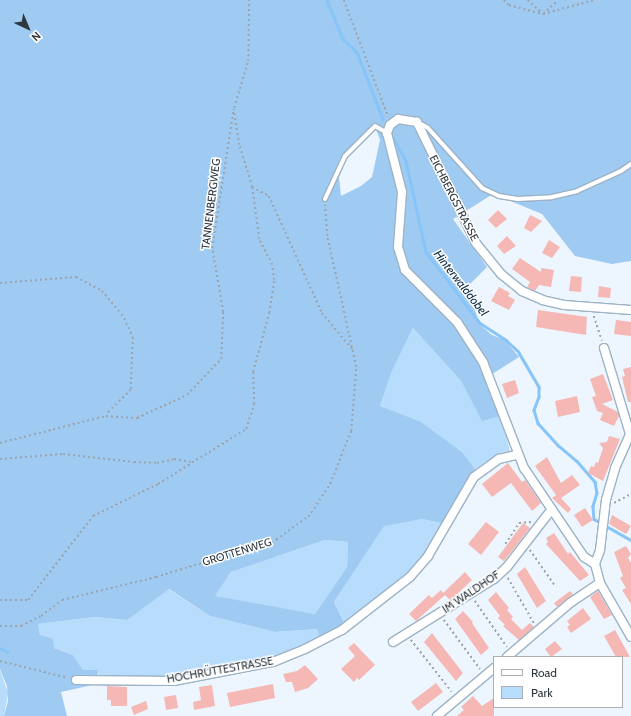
<!DOCTYPE html>
<html>
<head>
<meta charset="utf-8">
<style>
  body { margin:0 }
  #map { position:relative; width:631px; height:716px; overflow:hidden; background:#edf6ff; font-family:Cabin,sans-serif }
  div>[style] { position:absolute }
  [style*='--x'] { left:calc(var(--x)*1px); top:calc(var(--y)*1px); width:calc(var(--w)*1px); rotate:calc(var(--a)*1deg) }
  .green>* { inset:0; background:#b8dcfb }
  .forest>* { inset:0; background:#9fcbf2 }
  .stream>* { height:2.5px; margin:-1.25px; padding:0 1.25px; transform-origin:1.25px; border-radius:1.25px; background:#87c4f7 }
  .building>* { inset:0; background:#f5b8b4 }
  .path>* { height:1.5px; margin-top:-0.75px; transform-origin:0; background:repeating-linear-gradient(90deg,#9ba4ac 0 2px,transparent 0 5px) }
  .roads { filter:drop-shadow(1px 0 #9cb2c6) drop-shadow(-1px 0 #9cb2c6) drop-shadow(0 1px #9cb2c6) drop-shadow(0 -1px #9cb2c6) }
  .service>* { height:4px; margin:-2px; padding:0 2px; transform-origin:2px; border-radius:2px; background:#fff }
  .minor>* { height:8px; margin:-4px; padding:0 4px; transform-origin:4px; border-radius:4px; background:#fff }
  span { translate:-50% -50%; white-space:nowrap; text-align:center; line-height:1.15; -webkit-text-stroke:3px #fff; paint-order:stroke }
  .street-label { font-size:11px; color:#2e373f }
  .water-label { font-size:12px; color:#0a2c45; font-style:italic }
  .legend { position:absolute; left:493px; top:656px; width:130px; height:52px; box-sizing:border-box; background:#fff; border:1px solid #abafb2; margin:0; padding:5px 7px; list-style:none; font-size:12px; color:#2e373f }
  .legend li { display:flex; align-items:center; gap:8px; height:20px }
  .legend b { width:20px; border:1px solid #abafb2 }
  .north { position:absolute; left:8px; top:8px; width:40px; height:40px; -webkit-text-stroke:3px #fff; paint-order:stroke; rotate:136deg; font-size:11px; font-weight:700; line-height:16px; text-align:center; color:#2e373f }
  .north::after { content:''; display:block; margin:auto; width:14px; height:18px; background:#2e373f; clip-path:polygon(50% 0,100% 100%,50% 72%,0 100%) }
</style>
</head>
<body>
<div id="map">
  <div class="green">
    <div style="clip-path:polygon(413px 328px,461px 381px,482px 420px,501px 416px,510px 451px,500px 453px,475px 469px,463px 453px,380px 406px,392px 371px)"></div>
    <div style="clip-path:polygon(422px 519px,446px 524px,411px 571px,345px 625px,334px 602px,384px 525px)"></div>
    <div style="clip-path:polygon(325px 540px,348px 542px,347px 567px,315px 614px,214px 597px,231px 572px)"></div>
    <div style="clip-path:polygon(168px 589px,210px 616px,275px 632px,317px 629px,320px 639px,262px 661px,170px 679px,99px 677px,98px 671px,83px 670px,73px 655px,54px 648px,40px 635px,38px 624px,95px 617px,126px 620px)"></div>
    <div style="clip-path:polygon(0 670px,8px 693px,4px 716px,0 716px)"></div>
  </div>
  <div class="forest">
    <div style="clip-path:polygon(evenodd,0 0,631px 0,631px 261px,612px 264px,575px 256px,542px 214px,493px 194px,453px 219px,487px 267px,467px 287px,480px 325px,492px 335px,505px 340px,519px 357px,486px 378px,501px 416px,482px 421px,461px 381px,413px 328px,392px 371px,380px 406px,421px 422px,463px 453px,475px 469px,446px 524px,422px 519px,384px 526px,334px 602px,345px 625px,320px 639px,317px 629px,275px 632px,210px 616px,169px 589px,127px 620px,95px 617px,38px 624px,40px 635px,53px 639px,54px 648px,73px 655px,83px 670px,98px 670px,97px 684px,61px 692px,67px 716px,4px 716px,8px 701px,7px 686px,0 669px,0 0,375px 126px,380px 140px,372px 177px,361px 186px,341px 196px,339px 177px,345px 156px,375px 126px,0 0,325px 540px,348px 542px,347px 567px,315px 614px,215px 596px,231px 572px,325px 540px)"></div>
  </div>
  <div class="stream">
    <div style="--x:327;--y:0;--w:42;--a:67.7"></div>
    <div style="--x:343;--y:39;--w:19;--a:43"></div>
    <div style="--x:357;--y:52;--w:72;--a:68.8"></div>
    <div style="--x:394;--y:139;--w:25;--a:61"></div>
    <div style="--x:406;--y:161;--w:93;--a:77.6"></div>
    <div style="--x:426;--y:252;--w:89;--a:52.7"></div>
    <div style="--x:480;--y:323;--w:31;--a:33"></div>
    <div style="--x:506;--y:340;--w:16;--a:43"></div>
    <div style="--x:518;--y:351;--w:42;--a:59.7"></div>
    <div style="--x:539;--y:387;--w:10;--a:90"></div>
    <div style="--x:539;--y:397;--w:14;--a:111"></div>
    <div style="--x:534;--y:410;--w:14;--a:73"></div>
    <div style="--x:538;--y:423;--w:31;--a:48"></div>
    <div style="--x:559;--y:446;--w:23;--a:40"></div>
    <div style="--x:577;--y:461;--w:28;--a:49"></div>
    <div style="--x:595;--y:482;--w:11;--a:80"></div>
    <div style="--x:597;--y:493;--w:14;--a:107"></div>
    <div style="--x:593;--y:506;--w:13;--a:86"></div>
    <div style="--x:594;--y:519;--w:43;--a:29.6"></div>
    <div style="--x:0;--y:648;--w:9;--a:27"></div>
  </div>
  <div class="building">
    <div style="clip-path:polygon(498px 210px,507px 219px,496px 228px,488px 220px)"></div>
    <div style="clip-path:polygon(530px 215px,542px 221px,531px 232px,524px 228px)"></div>
    <div style="clip-path:polygon(507px 236px,516px 246px,504px 254px,497px 246px)"></div>
    <div style="clip-path:polygon(549px 240px,560px 247px,552px 258px,542px 253px)"></div>
    <div style="clip-path:polygon(520px 258px,541px 272px,541px 268px,554px 270px,551px 287px,539px 285px,535px 291px,527px 287px,530px 282px,512px 269px)"></div>
    <div style="clip-path:polygon(571px 276px,582px 277px,581px 292px,569px 291px)"></div>
    <div style="clip-path:polygon(599px 286px,611px 288px,610px 298px,598px 297px)"></div>
    <div style="clip-path:polygon(499px 287px,510px 293px,508px 296px,515px 300px,509px 310px,491px 301px)"></div>
    <div style="clip-path:polygon(538px 310px,587px 317px,586px 335px,536px 327px)"></div>
    <div style="clip-path:polygon(616px 320px,631px 322px,631px 336px,614px 334px)"></div>
    <div style="clip-path:polygon(631px 367px,631px 402px,628px 402px,622px 377px,625px 376px,623px 369px)"></div>
    <div style="clip-path:polygon(603px 374px,613px 400px,602px 404px,618px 412px,619px 416px,614px 426px,600px 420px,603px 413px,597px 411px,592px 397px,596px 396px,590px 379px)"></div>
    <div style="clip-path:polygon(515px 380px,519px 393px,507px 398px,502px 384px)"></div>
    <div style="clip-path:polygon(577px 396px,580px 412px,558px 417px,555px 401px)"></div>
    <div style="clip-path:polygon(609px 436px,620px 439px,603px 481px,588px 473px,591px 466px,594px 467px,596px 462px,598px 463px,603px 448px,599px 443px,607px 442px)"></div>
    <div style="clip-path:polygon(547px 457px,561px 483px,572px 475px,580px 485px,561px 498px,571px 509px,568px 513px,552px 498px,556px 495px,535px 466px)"></div>
    <div style="clip-path:polygon(508px 463px,522px 482px,525px 480px,541px 503px,532px 511px,511px 483px,492px 497px,482px 484px)"></div>
    <div style="clip-path:polygon(585px 508px,593px 520px,582px 527px,574px 515px)"></div>
    <div style="clip-path:polygon(612px 515px,631px 526px,626px 534px,609px 524px)"></div>
    <div style="clip-path:polygon(486px 522px,499px 532px,481px 555px,468px 544px)"></div>
    <div style="clip-path:polygon(523px 523px,530px 528px,504px 561px,498px 557px)"></div>
    <div style="clip-path:polygon(554px 533px,568px 554px,570px 552px,589px 575px,580px 581px,546px 544px,548px 542px,546px 538px)"></div>
    <div style="clip-path:polygon(626px 546px,631px 554px,628px 558px,631px 563px,631px 604px,622px 590px,626px 588px,620px 578px,623px 576px,614px 552px)"></div>
    <div style="clip-path:polygon(525px 567px,546px 601px,537px 608px,517px 574px)"></div>
    <div style="clip-path:polygon(465px 572px,472px 580px,454px 597px,450px 600px,445px 595px,416px 621px,409px 614px,429px 595px,432px 598px,441px 590px,443px 593px)"></div>
    <div style="clip-path:polygon(570px 591px,573px 594px,557px 607px,554px 603px)"></div>
    <div style="clip-path:polygon(598px 591px,612px 615px,604px 619px,590px 597px)"></div>
    <div style="clip-path:polygon(496px 592px,509px 608px,507px 610px,513px 617px,511px 619px,522px 630px,530px 623px,534px 627px,519px 640px,503px 626px,505px 625px,498px 618px,500px 616px,488px 600px)"></div>
    <div style="clip-path:polygon(583px 608px,591px 619px,571px 633px,567px 627px,570px 625px,567px 621px)"></div>
    <div style="clip-path:polygon(463px 611px,473px 622px,472px 623px,489px 648px,481px 655px,455px 619px)"></div>
    <div style="clip-path:polygon(615px 630px,630px 657px,616px 657px,604px 636px)"></div>
    <div style="clip-path:polygon(432px 633px,463px 673px,456px 681px,424px 642px)"></div>
    <div style="clip-path:polygon(555px 641px,562px 649px,551px 657px,545px 649px)"></div>
    <div style="clip-path:polygon(354px 643px,375px 665px,359px 680px,357px 678px,354px 682px,341px 669px,355px 656px,348px 648px)"></div>
    <div style="clip-path:polygon(305px 665px,318px 679px,308px 688px,295px 692px,292px 682px,286px 682px,283px 674px,297px 671px)"></div>
    <div style="clip-path:polygon(436px 683px,443px 692px,418px 711px,411px 702px)"></div>
    <div style="clip-path:polygon(273px 684px,275px 698px,230px 707px,227px 693px)"></div>
    <div style="clip-path:polygon(212px 685px,215px 706px,194px 710px,193px 702px,201px 700px,199px 687px)"></div>
    <div style="clip-path:polygon(107px 686px,127px 687px,127px 706px,111px 706px,111px 700px,107px 700px)"></div>
    <div style="clip-path:polygon(176px 695px,178px 708px,166px 710px,164px 697px)"></div>
    <div style="clip-path:polygon(473px 696px,482px 706px,494px 698px,494px 716px,457px 716px,464px 710px,461px 707px)"></div>
    <div style="clip-path:polygon(146px 701px,148px 709px,134px 715px,131px 707px)"></div>
  </div>
  <div class="path">
    <div style="--x:344;--y:0;--w:124;--a:69.2"></div>
    <div style="--x:504;--y:0;--w:7;--a:45"></div>
    <div style="--x:509;--y:5;--w:35;--a:15"></div>
    <div style="--x:543;--y:14;--w:19;--a:-43"></div>
    <div style="--x:528;--y:0;--w:21;--a:43"></div>
    <div style="--x:543;--y:14;--w:53;--a:-15.4"></div>
    <div style="--x:234;--y:108;--w:49;--a:-73.4"></div>
    <div style="--x:248;--y:61;--w:61;--a:-89.1"></div>
    <div style="--x:252;--y:187;--w:19;--a:28"></div>
    <div style="--x:269;--y:196;--w:128;--a:65.6"></div>
    <div style="--x:322;--y:313;--w:48;--a:50"></div>
    <div style="--x:0;--y:283;--w:76;--a:-4.5"></div>
    <div style="--x:76;--y:277;--w:30;--a:28"></div>
    <div style="--x:102;--y:291;--w:30;--a:49"></div>
    <div style="--x:122;--y:314;--w:25;--a:64"></div>
    <div style="--x:133;--y:337;--w:53;--a:92.2"></div>
    <div style="--x:131;--y:390;--w:35;--a:135"></div>
    <div style="--x:594;--y:316;--w:26;--a:72"></div>
    <div style="--x:0;--y:443;--w:109;--a:-14.3"></div>
    <div style="--x:106;--y:416;--w:31;--a:4"></div>
    <div style="--x:137;--y:418;--w:55;--a:-24.7"></div>
    <div style="--x:187;--y:395;--w:50;--a:-46.6"></div>
    <div style="--x:221;--y:359;--w:47;--a:-87.6"></div>
    <div style="--x:223;--y:312;--w:65;--a:-99.8"></div>
    <div style="--x:212;--y:248;--w:138;--a:-81.2"></div>
    <div style="--x:0;--y:459;--w:63;--a:-4.5"></div>
    <div style="--x:63;--y:454;--w:71;--a:6.4"></div>
    <div style="--x:134;--y:462;--w:23;--a:2"></div>
    <div style="--x:157;--y:463;--w:17;--a:-13"></div>
    <div style="--x:174;--y:459;--w:17;--a:10"></div>
    <div style="--x:614;--y:503;--w:19;--a:-28"></div>
    <div style="--x:505;--y:544;--w:25;--a:-56"></div>
    <div style="--x:519;--y:523;--w:12;--a:-5"></div>
    <div style="--x:530;--y:550;--w:45;--a:54.9"></div>
    <div style="--x:508;--y:578;--w:52;--a:60"></div>
    <div style="--x:0;--y:600;--w:28;--a:0"></div>
    <div style="--x:28;--y:600;--w:106;--a:-52.3"></div>
    <div style="--x:93;--y:516;--w:72;--a:-26.2"></div>
    <div style="--x:158;--y:484;--w:104;--a:-32"></div>
    <div style="--x:246;--y:429;--w:26;--a:-72"></div>
    <div style="--x:254;--y:404;--w:32;--a:-92"></div>
    <div style="--x:253;--y:372;--w:61;--a:-74.8"></div>
    <div style="--x:269;--y:313;--w:33;--a:-81"></div>
    <div style="--x:274;--y:280;--w:15;--a:-98"></div>
    <div style="--x:272;--y:265;--w:29;--a:-117"></div>
    <div style="--x:259;--y:239;--w:52;--a:-97.7"></div>
    <div style="--x:252;--y:187;--w:44;--a:-107.2"></div>
    <div style="--x:239;--y:145;--w:36;--a:-99"></div>
    <div style="--x:475;--y:601;--w:56;--a:55.2"></div>
    <div style="--x:444;--y:620;--w:61;--a:53.7"></div>
    <div style="--x:0;--y:626;--w:21;--a:0"></div>
    <div style="--x:21;--y:626;--w:22;--a:-27"></div>
    <div style="--x:41;--y:616;--w:26;--a:-37"></div>
    <div style="--x:62;--y:600;--w:97;--a:-13.7"></div>
    <div style="--x:156;--y:577;--w:126;--a:-17.1"></div>
    <div style="--x:276;--y:540;--w:39;--a:-36"></div>
    <div style="--x:308;--y:517;--w:40;--a:-56"></div>
    <div style="--x:330;--y:484;--w:57;--a:-68.4"></div>
    <div style="--x:351;--y:431;--w:64;--a:-85.5"></div>
    <div style="--x:356;--y:367;--w:134;--a:-102.5"></div>
    <div style="--x:327;--y:236;--w:31;--a:-94"></div>
    <div style="--x:411;--y:640;--w:66;--a:51.7"></div>
    <div style="--x:0;--y:661;--w:70;--a:14"></div>
  </div>
  <div class="roads">
    <div class="service">
      <div style="--x:419;--y:123;--w:10;--a:29"></div>
      <div style="--x:428;--y:128;--w:81;--a:48"></div>
      <div style="--x:482;--y:188;--w:19;--a:25"></div>
      <div style="--x:499;--y:196;--w:19;--a:9"></div>
      <div style="--x:518;--y:199;--w:34;--a:-3"></div>
      <div style="--x:552;--y:197;--w:26;--a:-13"></div>
      <div style="--x:577;--y:191;--w:48;--a:-24.4"></div>
      <div style="--x:621;--y:171;--w:12;--a:-35"></div>
      <div style="--x:325;--y:199;--w:47;--a:-65.1"></div>
      <div style="--x:345;--y:156;--w:42;--a:-45"></div>
      <div style="--x:375;--y:126;--w:14;--a:30"></div>
    </div>
    <div class="minor">
      <div style="--x:631;--y:310;--w:67;--a:-175.7"></div>
      <div style="--x:564;--y:305;--w:22;--a:-167"></div>
      <div style="--x:543;--y:300;--w:23;--a:-157"></div>
      <div style="--x:522;--y:291;--w:27;--a:-141"></div>
      <div style="--x:501;--y:274;--w:40;--a:-129"></div>
      <div style="--x:476;--y:243;--w:135;--a:-116"></div>
      <div style="--x:417;--y:122;--w:19;--a:-171"></div>
      <div style="--x:398;--y:119;--w:10;--a:143"></div>
      <div style="--x:390;--y:125;--w:9;--a:111"></div>
      <div style="--x:387;--y:133;--w:61;--a:75.7"></div>
      <div style="--x:402;--y:192;--w:55;--a:94.2"></div>
      <div style="--x:398;--y:247;--w:24;--a:73"></div>
      <div style="--x:405;--y:270;--w:74;--a:45"></div>
      <div style="--x:457;--y:322;--w:48;--a:57"></div>
      <div style="--x:483;--y:362;--w:114;--a:68.9"></div>
      <div style="--x:524;--y:468;--w:107;--a:56"></div>
      <div style="--x:584;--y:557;--w:13;--a:32"></div>
      <div style="--x:595;--y:564;--w:20;--a:75"></div>
      <div style="--x:600;--y:583;--w:62;--a:60.1"></div>
      <div style="--x:604;--y:348;--w:90;--a:73.2"></div>
      <div style="--x:595;--y:564;--w:15;--a:-70"></div>
      <div style="--x:600;--y:550;--w:50;--a:-83.2"></div>
      <div style="--x:606;--y:500;--w:33;--a:-74"></div>
      <div style="--x:615;--y:468;--w:39;--a:-66"></div>
      <div style="--x:393;--y:642;--w:119;--a:-32"></div>
      <div style="--x:494;--y:579;--w:18;--a:-43"></div>
      <div style="--x:507;--y:567;--w:73;--a:-52.2"></div>
      <div style="--x:507;--y:657;--w:83;--a:-40.6"></div>
      <div style="--x:570;--y:603;--w:36;--a:-34"></div>
      <div style="--x:76;--y:680;--w:98;--a:0.6"></div>
      <div style="--x:174;--y:681;--w:101;--a:-10.9"></div>
      <div style="--x:273;--y:662;--w:35;--a:-22"></div>
      <div style="--x:305;--y:649;--w:42;--a:-27.2"></div>
      <div style="--x:342;--y:630;--w:86;--a:-37.9"></div>
      <div style="--x:410;--y:577;--w:28;--a:-49"></div>
      <div style="--x:428;--y:556;--w:91;--a:-59.8"></div>
      <div style="--x:474;--y:477;--w:31;--a:-36"></div>
      <div style="--x:499;--y:459;--w:18;--a:-13"></div>
      <div style="--x:437;--y:716;--w:75;--a:-40.1"></div>
    </div>
  </div>
  <div class="street-label">
    <span style="left:454px;top:198px;rotate:63deg">EICHBERGSTRASSE</span>
    <span style="left:211px;top:204px;rotate:-83deg">TANNENBERGWEG</span>
    <span style="left:237px;top:552px;rotate:-17deg">GROTTENWEG</span>
    <span style="left:471px;top:592px;rotate:-34deg">IM WALDHOF</span>
    <span style="left:220px;top:670px;rotate:-10deg">HOCHRÜTTESTRASSE</span>
  </div>
  <div class="water-label">
    <span style="left:461px;top:283px;rotate:52deg">Hinterwalddobel</span>
  </div>
  <ul class="legend">
  <li><b style="height:5px;background:#fff"></b>Road</li>
  <li><b style="height:11px;background:#b8dcfb"></b>Park</li>
  </ul>
  <div class="north">N</div>
</div>
</body>
</html>
